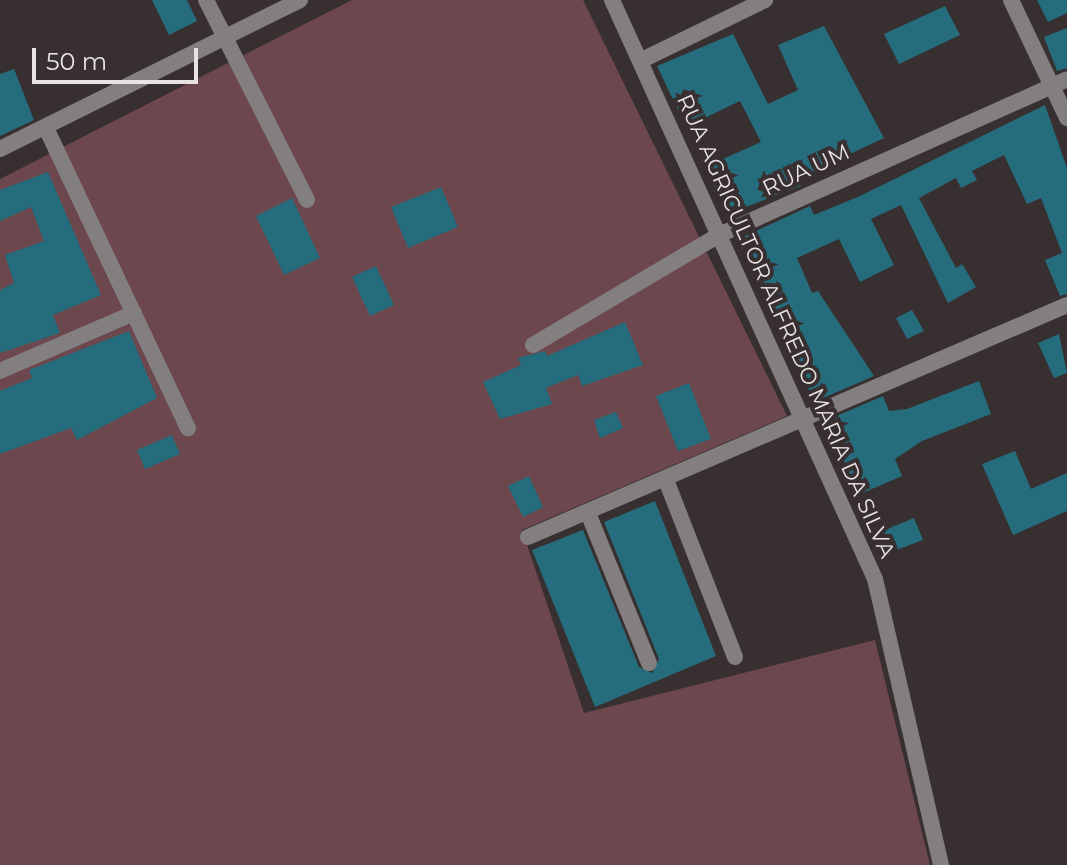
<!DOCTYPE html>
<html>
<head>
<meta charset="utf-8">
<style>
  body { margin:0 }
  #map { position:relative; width:1067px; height:865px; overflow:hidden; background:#382f30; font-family:Montserrat,sans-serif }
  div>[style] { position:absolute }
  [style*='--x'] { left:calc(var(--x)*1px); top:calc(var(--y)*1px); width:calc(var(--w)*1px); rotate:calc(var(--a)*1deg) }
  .green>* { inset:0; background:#6c474d }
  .building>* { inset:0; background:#256d7c }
  .street>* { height:16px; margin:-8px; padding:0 8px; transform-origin:8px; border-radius:8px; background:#837e7f }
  span { translate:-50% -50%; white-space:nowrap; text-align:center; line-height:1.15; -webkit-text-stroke:8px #382f30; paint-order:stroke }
  .street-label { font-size:22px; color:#e9e3e4 }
  .scale { position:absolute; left:32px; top:48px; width:166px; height:36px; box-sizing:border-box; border:4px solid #e9e3e4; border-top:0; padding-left:10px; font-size:24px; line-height:28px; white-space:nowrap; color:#e9e3e4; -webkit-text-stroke:6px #382f30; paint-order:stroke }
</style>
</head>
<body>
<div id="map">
  <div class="green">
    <div style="clip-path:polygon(352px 0,583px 0,787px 416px,522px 530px,584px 713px,875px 640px,930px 865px,0 865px,0 179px)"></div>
  </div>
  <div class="building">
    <div style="clip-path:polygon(152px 0,187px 0,197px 21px,169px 35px)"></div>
    <div style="clip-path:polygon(1037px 0,1067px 0,1067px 13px,1048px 22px)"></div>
    <div style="clip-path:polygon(945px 6px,960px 35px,899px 64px,884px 34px)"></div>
    <div style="clip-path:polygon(824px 26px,884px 138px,797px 179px,801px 186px,727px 214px,705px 167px,761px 142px,740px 101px,686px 127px,657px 66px,733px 34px,768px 104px,798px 90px,778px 45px)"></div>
    <div style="clip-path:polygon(1067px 28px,1067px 68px,1057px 71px,1044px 37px)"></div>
    <div style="clip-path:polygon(14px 69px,34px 120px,0 136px,0 74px)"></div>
    <div style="clip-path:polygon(1045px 105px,1067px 168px,1067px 294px,1060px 296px,1045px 260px,1062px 253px,1041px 198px,1027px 204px,1004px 155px,972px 171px,977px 180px,961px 188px,956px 178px,919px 198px,956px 268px,962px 264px,976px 287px,948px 303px,901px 205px,871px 219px,894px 265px,860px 282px,839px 239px,797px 258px,812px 293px,818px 291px,874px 376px,814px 402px,745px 236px,810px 206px,814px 215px,860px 196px)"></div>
    <div style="clip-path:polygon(48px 172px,101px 295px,53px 315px,60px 333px,0 353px,0 290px,14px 283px,5px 255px,44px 241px,31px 207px,0 221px,0 190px)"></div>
    <div style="clip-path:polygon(441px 187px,458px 227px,408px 248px,391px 207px)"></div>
    <div style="clip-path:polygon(292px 198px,320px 258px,284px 275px,256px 216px)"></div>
    <div style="clip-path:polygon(376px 266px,394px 305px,370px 316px,352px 277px)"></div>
    <div style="clip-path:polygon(912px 310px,924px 331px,907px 339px,896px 318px)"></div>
    <div style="clip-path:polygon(625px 322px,643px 365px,582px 386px,578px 375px,546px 388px,552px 404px,500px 419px,483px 382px,521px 365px,518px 358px,545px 351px,547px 356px)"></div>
    <div style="clip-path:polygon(129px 331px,157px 398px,77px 440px,71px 428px,0 454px,0 391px,32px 378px,29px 370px)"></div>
    <div style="clip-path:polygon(1059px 334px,1067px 373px,1054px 378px,1038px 343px)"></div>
    <div style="clip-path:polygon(979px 381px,991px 414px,922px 441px,895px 459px,902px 476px,858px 495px,827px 420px,883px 396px,889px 411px,907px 409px)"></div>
    <div style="clip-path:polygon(689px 383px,711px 439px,678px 451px,656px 396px)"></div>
    <div style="clip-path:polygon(616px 412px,623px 428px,600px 438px,594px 420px)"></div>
    <div style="clip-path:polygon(172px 435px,180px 454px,145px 469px,137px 450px)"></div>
    <div style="clip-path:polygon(1015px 451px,1031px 489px,1067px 473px,1067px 511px,1013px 535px,982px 464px)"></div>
    <div style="clip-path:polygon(529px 476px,543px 507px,523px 517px,508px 486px)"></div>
    <div style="clip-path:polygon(655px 501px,716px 656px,595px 707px,532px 550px,583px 530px,639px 667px,652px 673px,659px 659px,604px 522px)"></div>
    <div style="clip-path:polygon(914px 518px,923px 540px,883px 555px,875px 534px)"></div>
  </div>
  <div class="street">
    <div style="--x:206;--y:0;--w:224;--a:63.2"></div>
    <div style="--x:612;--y:0;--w:636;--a:65.57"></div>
    <div style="--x:875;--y:579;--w:294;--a:77"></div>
    <div style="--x:1011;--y:0;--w:131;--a:64.6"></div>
    <div style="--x:642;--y:60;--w:137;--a:-26"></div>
    <div style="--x:47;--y:130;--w:330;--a:64.7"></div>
    <div style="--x:0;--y:149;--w:335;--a:-26.4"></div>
    <div style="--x:533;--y:345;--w:216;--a:-30.6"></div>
    <div style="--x:719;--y:235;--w:381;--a:-24.1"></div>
    <div style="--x:0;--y:371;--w:146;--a:-23.4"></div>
    <div style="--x:666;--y:480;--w:190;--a:68.7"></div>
    <div style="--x:588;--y:513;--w:162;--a:67.9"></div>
    <div style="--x:528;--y:537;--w:587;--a:-23.29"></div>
  </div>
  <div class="street-label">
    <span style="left:806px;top:170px;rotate:-25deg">RUA UM</span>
    <span style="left:786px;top:326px;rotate:66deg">RUA AGRICULTOR ALFREDO MARIA DA SILVA</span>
  </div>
  <div class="scale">50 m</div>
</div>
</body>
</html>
